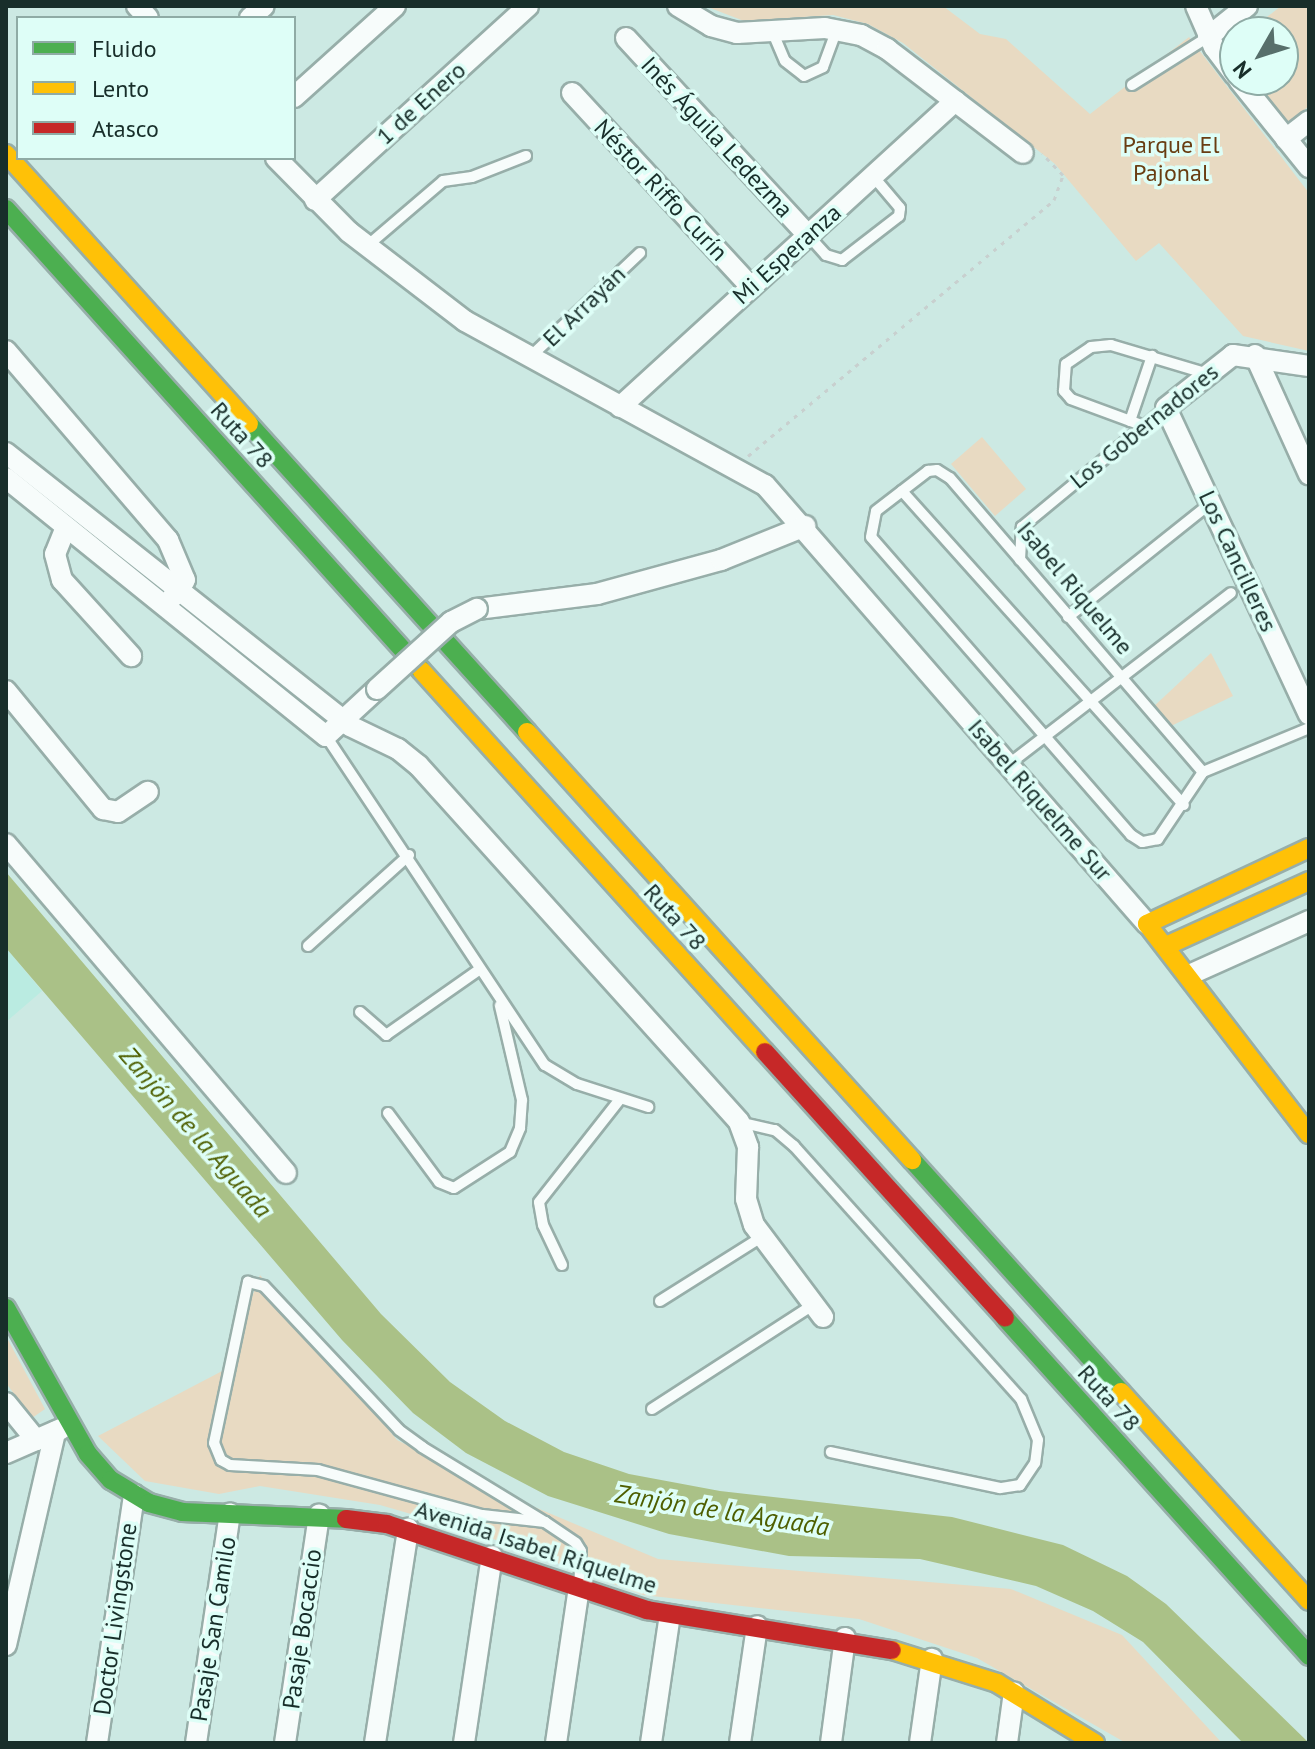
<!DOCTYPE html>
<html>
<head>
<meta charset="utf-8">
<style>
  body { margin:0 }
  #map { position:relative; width:1315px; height:1749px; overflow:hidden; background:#cce9e3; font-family:"PT Sans",sans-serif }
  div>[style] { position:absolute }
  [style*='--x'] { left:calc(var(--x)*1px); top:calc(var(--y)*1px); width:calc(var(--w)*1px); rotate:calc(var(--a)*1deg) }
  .built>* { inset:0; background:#baebe1 }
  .green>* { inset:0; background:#e8dac2 }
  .water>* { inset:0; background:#aac187 }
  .path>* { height:3px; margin-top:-1.5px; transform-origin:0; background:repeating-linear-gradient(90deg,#c8d0cf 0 4px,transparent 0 10px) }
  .roads { filter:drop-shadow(2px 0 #97aea9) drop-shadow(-2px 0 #97aea9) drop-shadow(0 2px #97aea9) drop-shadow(0 -2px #97aea9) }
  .lane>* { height:10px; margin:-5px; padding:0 5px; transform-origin:5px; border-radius:5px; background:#f7fcfb }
  .street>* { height:20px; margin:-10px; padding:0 10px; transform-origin:10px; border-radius:10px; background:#f7fcfb }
  .fast>* { height:18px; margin:-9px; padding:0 9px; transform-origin:9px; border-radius:9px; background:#4caf50 }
  .slow>* { height:18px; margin:-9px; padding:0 9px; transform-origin:9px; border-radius:9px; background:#ffc107 }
  .jam>* { height:18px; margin:-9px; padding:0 9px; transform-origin:9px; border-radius:9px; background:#c62828 }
  .bridges { filter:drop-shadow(2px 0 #97aea9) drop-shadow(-2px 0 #97aea9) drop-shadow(0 2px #97aea9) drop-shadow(0 -2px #97aea9) }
  .street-bridge>* { height:20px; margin:-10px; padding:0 10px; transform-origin:10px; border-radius:10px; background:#f7fcfb }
  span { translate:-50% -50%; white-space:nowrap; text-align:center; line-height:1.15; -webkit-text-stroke:7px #defef7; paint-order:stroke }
  .street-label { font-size:24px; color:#182e2a }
  .park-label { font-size:24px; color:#693d12 }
  .water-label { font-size:26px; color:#4e5f00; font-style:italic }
  .frame { position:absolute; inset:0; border:8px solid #182e2a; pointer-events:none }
  .legend { position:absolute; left:16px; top:16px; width:280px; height:144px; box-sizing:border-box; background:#defef7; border:2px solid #8faba5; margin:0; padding:10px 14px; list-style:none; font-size:24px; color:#182e2a }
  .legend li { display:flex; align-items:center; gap:16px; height:40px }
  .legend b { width:40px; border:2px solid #8faba5 }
  .north { position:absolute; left:1219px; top:16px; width:80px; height:80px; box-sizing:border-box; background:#defef7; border:2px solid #8faba5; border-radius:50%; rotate:231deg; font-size:22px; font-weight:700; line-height:32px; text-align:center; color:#182e2a }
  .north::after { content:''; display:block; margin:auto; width:28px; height:36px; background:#576f6b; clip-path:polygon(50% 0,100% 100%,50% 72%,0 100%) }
</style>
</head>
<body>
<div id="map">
  <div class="built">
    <div style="clip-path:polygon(6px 948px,42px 991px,6px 1022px)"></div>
  </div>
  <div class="green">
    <div style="clip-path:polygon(705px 6px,943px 6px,980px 34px,1006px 39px,1090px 114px,1189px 37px,1309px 193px,1309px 351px,1243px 336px,1159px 243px,1136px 261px,1055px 164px,903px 43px,868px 24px,833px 15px,744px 21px)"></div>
    <div style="clip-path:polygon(1281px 6px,1309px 6px,1309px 106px,1284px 126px,1247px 80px,1283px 80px,1283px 32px,1248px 32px)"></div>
    <div style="clip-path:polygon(982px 437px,1026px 489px,995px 516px,951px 464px)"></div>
    <div style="clip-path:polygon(1211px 653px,1233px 696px,1169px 727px,1152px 708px)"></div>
    <div style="clip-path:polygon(260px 1275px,397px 1440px,499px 1492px,658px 1559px,1011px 1589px,1122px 1635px,1222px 1743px,1126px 1743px,977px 1658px,859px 1619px,643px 1595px,480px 1534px,380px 1505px,260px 1486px,219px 1494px,145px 1481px,98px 1436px,226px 1369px)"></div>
    <div style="clip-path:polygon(6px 1336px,45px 1409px,32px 1418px,6px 1383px)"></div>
  </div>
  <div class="water">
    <div style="clip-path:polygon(6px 872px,381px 1314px,450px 1382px,505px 1421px,564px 1452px,629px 1474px,720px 1491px,952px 1517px,1063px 1545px,1127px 1576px,1166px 1604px,1309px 1743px,1243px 1743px,1143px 1642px,1093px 1611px,1036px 1586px,920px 1559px,789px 1556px,669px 1534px,548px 1496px,466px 1453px,413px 1413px,342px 1340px,6px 948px)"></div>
  </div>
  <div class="path">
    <div style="--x:748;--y:456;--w:399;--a:-39.9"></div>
    <div style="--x:1054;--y:200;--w:27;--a:-70"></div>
    <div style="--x:1063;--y:175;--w:30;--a:-134"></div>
  </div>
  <div class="roads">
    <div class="lane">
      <div style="--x:773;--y:33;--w:30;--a:67"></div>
      <div style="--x:785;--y:61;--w:24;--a:38"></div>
      <div style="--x:804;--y:76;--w:21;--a:-25"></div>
      <div style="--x:823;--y:67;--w:40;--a:-69.8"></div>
      <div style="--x:1132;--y:85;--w:90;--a:-32.3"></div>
      <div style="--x:808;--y:235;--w:27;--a:48"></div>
      <div style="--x:826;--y:255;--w:17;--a:17"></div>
      <div style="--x:842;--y:260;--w:72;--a:-37.7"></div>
      <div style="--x:899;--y:216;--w:8;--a:-83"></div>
      <div style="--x:900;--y:208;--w:42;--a:-130.2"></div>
      <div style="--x:367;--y:246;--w:100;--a:-40.5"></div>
      <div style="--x:443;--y:181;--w:29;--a:-8"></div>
      <div style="--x:472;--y:177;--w:58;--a:-21.3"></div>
      <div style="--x:529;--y:358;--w:153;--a:-43.4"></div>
      <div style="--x:1130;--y:421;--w:69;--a:-71.3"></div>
      <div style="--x:1144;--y:426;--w:78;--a:-159.7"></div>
      <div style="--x:1071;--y:399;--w:11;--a:-131"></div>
      <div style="--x:1064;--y:391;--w:27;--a:-86"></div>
      <div style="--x:1066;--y:364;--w:30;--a:-34"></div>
      <div style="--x:1091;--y:347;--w:20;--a:-6"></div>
      <div style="--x:1111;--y:345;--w:101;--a:16.6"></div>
      <div style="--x:937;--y:470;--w:15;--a:32"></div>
      <div style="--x:950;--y:478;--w:388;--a:49.3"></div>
      <div style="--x:1203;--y:772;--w:81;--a:123.9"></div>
      <div style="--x:1158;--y:839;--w:16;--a:169"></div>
      <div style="--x:1142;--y:842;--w:13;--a:-148"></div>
      <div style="--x:1131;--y:835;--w:395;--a:-131.1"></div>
      <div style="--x:871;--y:537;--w:26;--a:-79"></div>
      <div style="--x:876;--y:511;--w:66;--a:-37.6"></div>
      <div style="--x:928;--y:471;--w:9;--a:-6"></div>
      <div style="--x:902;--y:491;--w:422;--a:48.1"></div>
      <div style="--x:1020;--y:560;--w:33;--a:-87"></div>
      <div style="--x:1022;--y:527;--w:187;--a:-39.6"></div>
      <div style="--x:1068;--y:617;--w:183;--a:-38.6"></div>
      <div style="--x:326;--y:736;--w:395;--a:56.4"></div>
      <div style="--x:545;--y:1065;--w:37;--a:31"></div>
      <div style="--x:577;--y:1084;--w:75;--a:17.9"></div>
      <div style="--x:1009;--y:764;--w:280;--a:-37.6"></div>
      <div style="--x:1203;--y:772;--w:115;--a:-22.5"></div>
      <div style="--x:308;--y:946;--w:136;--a:-42"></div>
      <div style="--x:360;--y:1012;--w:35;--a:41"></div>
      <div style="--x:386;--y:1035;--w:113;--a:-35"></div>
      <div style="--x:388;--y:1113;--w:86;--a:53.5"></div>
      <div style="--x:439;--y:1182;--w:16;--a:22"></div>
      <div style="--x:454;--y:1188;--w:67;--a:-32.7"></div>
      <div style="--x:510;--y:1152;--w:26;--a:-67"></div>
      <div style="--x:520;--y:1128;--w:28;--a:-86"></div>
      <div style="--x:522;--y:1100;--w:97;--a:-103.2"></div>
      <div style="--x:739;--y:1122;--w:37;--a:13"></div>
      <div style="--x:775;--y:1130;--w:25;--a:40"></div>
      <div style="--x:794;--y:1146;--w:340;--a:48.1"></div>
      <div style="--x:1021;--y:1399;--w:44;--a:67.5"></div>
      <div style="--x:1038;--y:1440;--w:23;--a:97"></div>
      <div style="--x:1035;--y:1463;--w:27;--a:124"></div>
      <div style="--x:1020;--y:1485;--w:20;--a:171"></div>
      <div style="--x:1000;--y:1488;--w:173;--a:-168"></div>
      <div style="--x:562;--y:1265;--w:44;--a:-115.4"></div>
      <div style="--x:543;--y:1225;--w:23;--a:-100"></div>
      <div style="--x:539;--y:1202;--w:131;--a:-51.8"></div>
      <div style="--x:660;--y:1301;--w:118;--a:-32.2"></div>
      <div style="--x:652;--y:1409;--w:192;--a:-32.9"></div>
      <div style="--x:545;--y:1522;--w:63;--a:-173.7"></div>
      <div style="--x:482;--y:1515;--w:170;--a:-164.7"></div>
      <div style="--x:318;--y:1470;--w:88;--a:-176.7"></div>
      <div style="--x:230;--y:1465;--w:10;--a:-151"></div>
      <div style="--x:221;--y:1460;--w:18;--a:-112"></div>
      <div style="--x:214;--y:1443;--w:165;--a:-78.1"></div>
      <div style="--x:248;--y:1282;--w:16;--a:14"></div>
      <div style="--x:264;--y:1286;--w:197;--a:46.8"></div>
      <div style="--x:399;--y:1430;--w:29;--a:36"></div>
      <div style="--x:422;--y:1447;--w:144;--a:31.4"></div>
      <div style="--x:545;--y:1522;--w:37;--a:34"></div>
      <div style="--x:576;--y:1543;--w:9;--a:58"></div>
      <div style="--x:581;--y:1551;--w:33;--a:93"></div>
    </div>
    <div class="street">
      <div style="--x:137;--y:6;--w:16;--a:47"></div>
      <div style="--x:678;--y:6;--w:39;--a:31"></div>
      <div style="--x:711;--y:26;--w:27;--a:15"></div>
      <div style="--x:737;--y:33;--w:88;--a:-3.3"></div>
      <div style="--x:825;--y:28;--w:37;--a:11"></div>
      <div style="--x:861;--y:35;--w:30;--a:28"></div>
      <div style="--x:887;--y:49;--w:171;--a:37.4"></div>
      <div style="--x:1196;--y:6;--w:45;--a:66.3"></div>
      <div style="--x:1214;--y:47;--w:35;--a:53"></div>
      <div style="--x:250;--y:18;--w:18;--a:-41"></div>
      <div style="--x:1208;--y:37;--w:50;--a:-38.5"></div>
      <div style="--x:626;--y:38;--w:268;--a:47.3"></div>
      <div style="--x:1239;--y:80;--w:112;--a:51.2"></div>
      <div style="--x:572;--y:93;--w:264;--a:47.3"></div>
      <div style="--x:294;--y:97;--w:136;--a:-42"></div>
      <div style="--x:1286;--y:139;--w:29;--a:-38"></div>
      <div style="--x:276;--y:158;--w:104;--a:45.4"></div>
      <div style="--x:349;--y:232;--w:146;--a:37.5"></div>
      <div style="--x:465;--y:321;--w:342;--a:28.7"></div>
      <div style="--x:765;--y:485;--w:582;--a:48.97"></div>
      <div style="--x:315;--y:200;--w:288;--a:-42.3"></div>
      <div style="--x:6;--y:351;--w:249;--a:49.4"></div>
      <div style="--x:168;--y:540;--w:43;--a:67"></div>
      <div style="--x:185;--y:580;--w:22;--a:126"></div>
      <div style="--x:1255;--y:355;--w:131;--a:65.6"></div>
      <div style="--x:1309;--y:366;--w:77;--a:-171.8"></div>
      <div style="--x:1233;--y:355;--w:85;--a:141.7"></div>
      <div style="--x:1166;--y:408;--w:338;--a:65"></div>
      <div style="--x:620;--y:407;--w:454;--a:-42.4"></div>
      <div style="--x:6;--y:453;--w:439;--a:38.4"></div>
      <div style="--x:350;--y:726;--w:53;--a:25.6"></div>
      <div style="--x:398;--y:749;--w:26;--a:39"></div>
      <div style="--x:418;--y:765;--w:480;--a:48"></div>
      <div style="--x:739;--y:1122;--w:27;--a:70"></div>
      <div style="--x:748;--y:1147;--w:52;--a:92.2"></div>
      <div style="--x:746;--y:1199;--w:27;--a:73"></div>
      <div style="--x:754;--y:1225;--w:115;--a:53.1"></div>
      <div style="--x:6;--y:478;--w:411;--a:38.9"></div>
      <div style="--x:326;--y:736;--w:69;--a:-42.7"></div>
      <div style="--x:66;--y:527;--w:29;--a:112"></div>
      <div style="--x:55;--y:554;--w:27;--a:75"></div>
      <div style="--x:62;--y:580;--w:103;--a:47.8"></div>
      <div style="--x:477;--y:609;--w:121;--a:-7.1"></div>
      <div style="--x:597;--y:594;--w:129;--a:-15.3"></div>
      <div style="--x:721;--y:560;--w:91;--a:-22"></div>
      <div style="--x:6;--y:691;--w:153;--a:50.6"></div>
      <div style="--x:103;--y:809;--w:15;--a:11"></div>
      <div style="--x:118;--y:812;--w:36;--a:-34"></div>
      <div style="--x:6;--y:844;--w:432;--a:49.6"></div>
      <div style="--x:1189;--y:975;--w:132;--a:-24.2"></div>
      <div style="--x:6;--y:1403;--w:48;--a:51"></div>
      <div style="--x:6;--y:1453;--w:60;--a:-23.6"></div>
      <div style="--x:6;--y:1645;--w:219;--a:-77"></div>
      <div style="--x:97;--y:1743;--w:251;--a:-81.5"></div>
      <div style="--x:196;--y:1743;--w:232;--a:-81.6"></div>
      <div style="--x:285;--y:1743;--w:231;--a:-81.5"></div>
      <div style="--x:375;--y:1743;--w:217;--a:-81.2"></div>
      <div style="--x:464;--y:1743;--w:189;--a:-81.5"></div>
      <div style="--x:556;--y:1743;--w:157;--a:-81.6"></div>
      <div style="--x:651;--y:1743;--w:129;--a:-81.6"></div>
      <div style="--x:740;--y:1743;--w:118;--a:-81.7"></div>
      <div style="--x:831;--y:1743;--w:106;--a:-82.4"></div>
      <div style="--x:920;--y:1743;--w:85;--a:-81.9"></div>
      <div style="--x:1007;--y:1743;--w:51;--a:-82.2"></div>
    </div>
    <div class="fast">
      <div style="--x:6;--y:209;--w:620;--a:48.01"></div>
      <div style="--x:249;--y:424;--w:415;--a:47.9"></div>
      <div style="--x:912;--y:1160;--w:312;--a:48"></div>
      <div style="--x:6;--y:1308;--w:167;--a:60.7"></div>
      <div style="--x:88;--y:1454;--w:35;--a:49"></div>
      <div style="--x:111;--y:1480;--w:44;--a:31.2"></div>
      <div style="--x:149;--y:1503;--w:34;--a:15"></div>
      <div style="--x:182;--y:1512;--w:164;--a:2.4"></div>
      <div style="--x:1005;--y:1318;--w:455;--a:48"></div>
    </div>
    <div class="slow">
      <div style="--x:6;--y:154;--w:363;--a:48"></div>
      <div style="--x:421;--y:670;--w:514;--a:48"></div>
      <div style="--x:527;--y:732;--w:576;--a:48.03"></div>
      <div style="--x:1309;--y:848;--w:179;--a:154.9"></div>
      <div style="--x:1147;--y:924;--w:265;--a:52.4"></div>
      <div style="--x:1166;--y:946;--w:157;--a:-24.4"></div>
      <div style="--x:1121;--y:1392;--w:281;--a:48"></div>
      <div style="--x:892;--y:1650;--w:110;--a:17.4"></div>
      <div style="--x:997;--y:1683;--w:115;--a:31.5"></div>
    </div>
    <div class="jam">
      <div style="--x:765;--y:1052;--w:358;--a:47.9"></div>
      <div style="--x:346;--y:1519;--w:41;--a:7"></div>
      <div style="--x:387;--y:1524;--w:274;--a:18.3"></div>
      <div style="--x:647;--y:1610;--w:248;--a:9.3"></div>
    </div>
  </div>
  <div class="bridges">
    <div class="street-bridge">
      <div style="--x:377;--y:689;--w:100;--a:-42.2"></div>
      <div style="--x:451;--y:622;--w:29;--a:-27"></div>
    </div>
  </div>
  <div class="street-label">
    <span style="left:421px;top:103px;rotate:-42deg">1 de Enero</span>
    <span style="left:717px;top:137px;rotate:47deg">Inés Águila Ledezma</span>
    <span style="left:661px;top:190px;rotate:47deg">Néstor Riffo Curín</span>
    <span style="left:787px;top:254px;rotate:-42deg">Mi Esperanza</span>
    <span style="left:584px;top:306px;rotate:-44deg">El Arrayán</span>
    <span style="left:1144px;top:426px;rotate:-39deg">Los Gobernadores</span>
    <span style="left:242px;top:435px;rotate:48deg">Ruta 78</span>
    <span style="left:1238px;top:561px;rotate:65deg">Los Cancilleres</span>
    <span style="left:1075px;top:588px;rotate:50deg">Isabel Riquelme</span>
    <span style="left:1040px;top:800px;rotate:49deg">Isabel Riquelme Sur</span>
    <span style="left:675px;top:917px;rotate:48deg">Ruta 78</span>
    <span style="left:1109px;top:1398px;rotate:48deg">Ruta 78</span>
    <span style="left:536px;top:1547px;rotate:18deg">Avenida Isabel Riquelme</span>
    <span style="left:115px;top:1619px;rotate:-82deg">Doctor Livingstone</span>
    <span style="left:213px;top:1629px;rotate:-81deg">Pasaje San Camilo</span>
    <span style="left:302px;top:1629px;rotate:-82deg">Pasaje Bocaccio</span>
  </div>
  <div class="park-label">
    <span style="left:1171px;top:159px">Parque El<br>Pajonal</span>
  </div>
  <div class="water-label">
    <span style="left:196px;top:1132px;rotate:49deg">Zanjón de la Aguada</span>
    <span style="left:722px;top:1510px;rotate:9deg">Zanjón de la Aguada</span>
  </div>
  <div class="frame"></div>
  <ul class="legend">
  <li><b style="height:10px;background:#4caf50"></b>Fluido</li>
  <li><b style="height:10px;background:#ffc107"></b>Lento</li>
  <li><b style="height:10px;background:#c62828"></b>Atasco</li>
  </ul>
  <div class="north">N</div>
</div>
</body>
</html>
